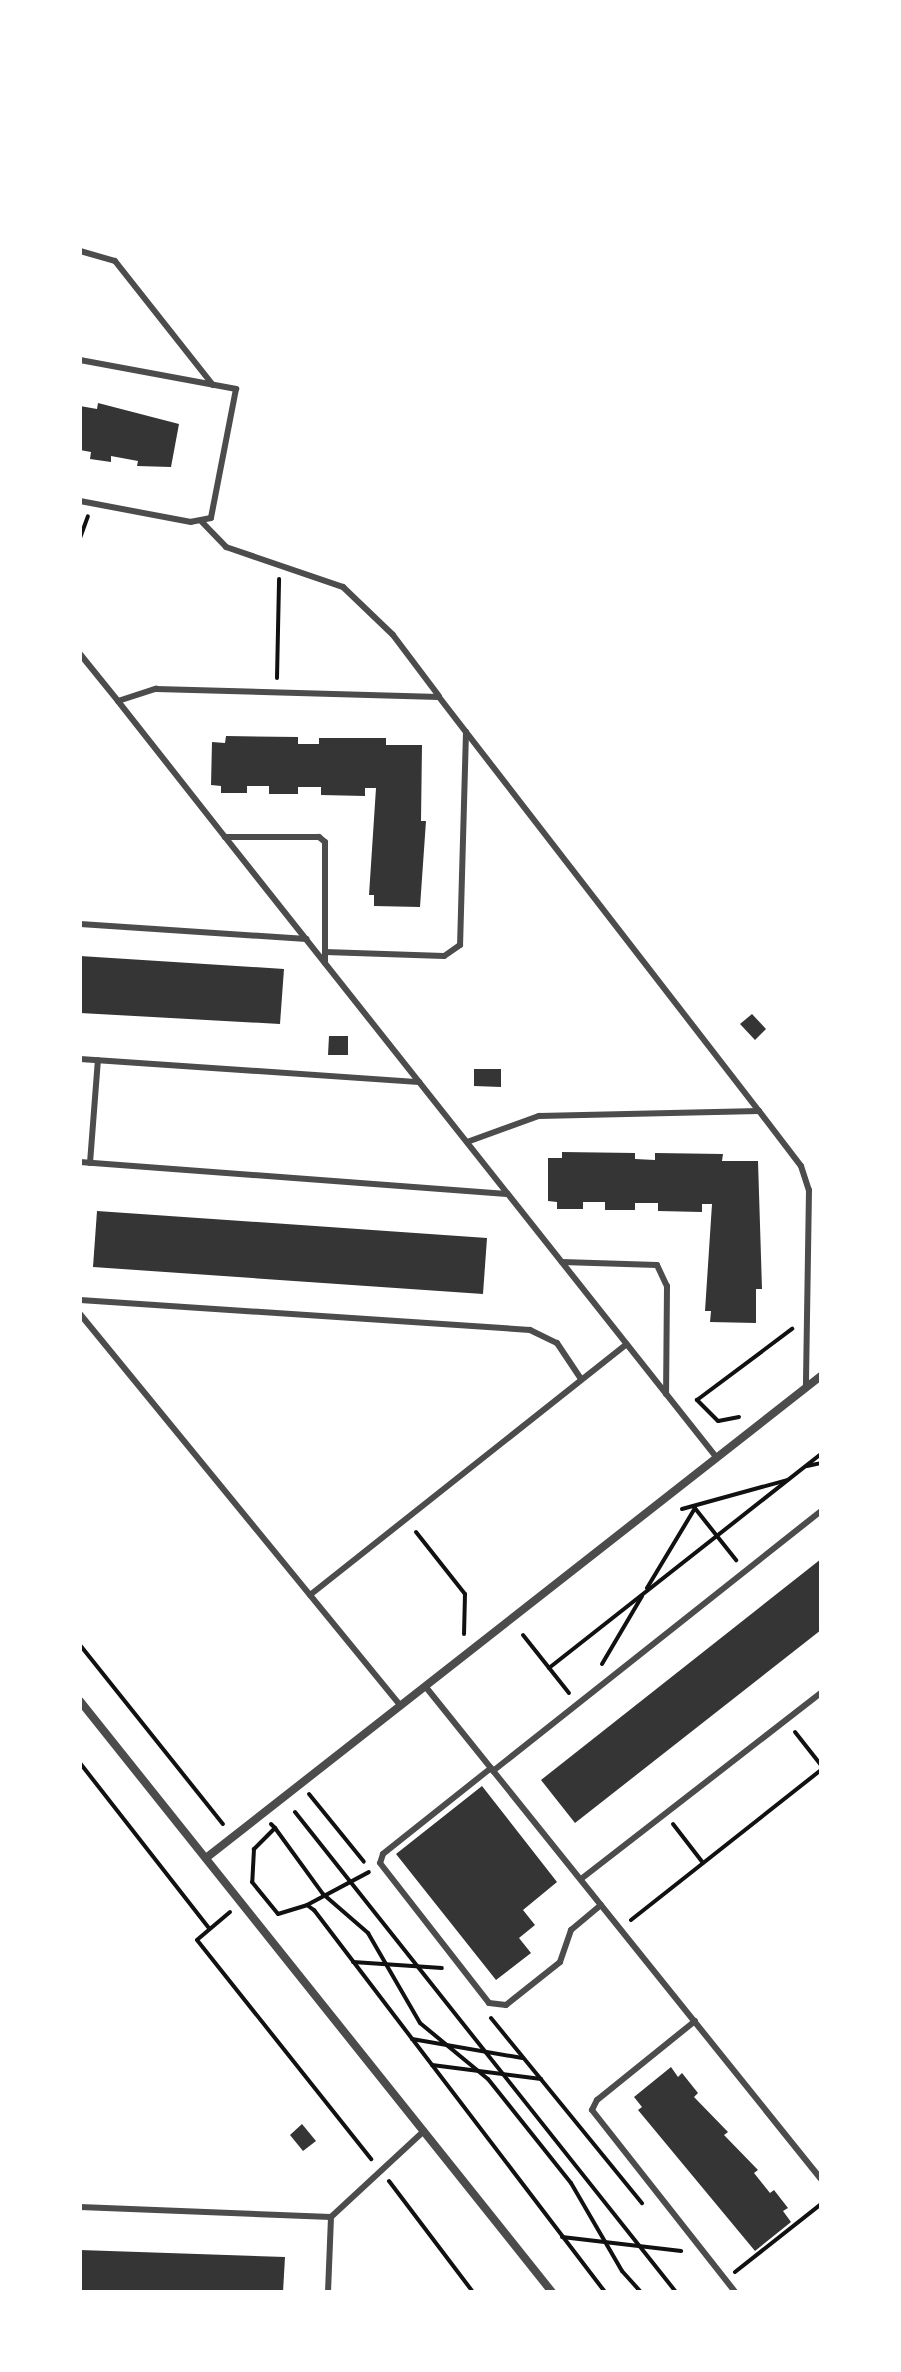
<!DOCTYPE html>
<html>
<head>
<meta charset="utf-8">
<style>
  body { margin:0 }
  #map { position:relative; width:901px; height:2372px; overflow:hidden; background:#fff; font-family:"PT Sans Narrow",sans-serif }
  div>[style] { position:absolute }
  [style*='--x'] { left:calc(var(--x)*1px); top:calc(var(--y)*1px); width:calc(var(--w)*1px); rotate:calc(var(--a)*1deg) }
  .building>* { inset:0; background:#353535 }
  .path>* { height:4px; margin:-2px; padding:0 2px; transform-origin:2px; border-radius:2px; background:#111 }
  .service>* { height:6px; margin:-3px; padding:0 3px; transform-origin:3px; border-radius:3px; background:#4c4c4c }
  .minor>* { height:8px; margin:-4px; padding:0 4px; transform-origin:4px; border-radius:4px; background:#4c4c4c }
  span { translate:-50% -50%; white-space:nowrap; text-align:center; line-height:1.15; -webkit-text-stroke:8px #fff; paint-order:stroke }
  .frame { position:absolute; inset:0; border:82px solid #fff; pointer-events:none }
</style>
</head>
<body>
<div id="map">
  <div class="building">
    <div style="clip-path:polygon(98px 403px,179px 424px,171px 467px,137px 466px,138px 461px,111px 456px,111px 462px,90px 459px,91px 452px,80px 450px,80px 406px,97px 409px)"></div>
    <div style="clip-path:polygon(226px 736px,298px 737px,298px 744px,319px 744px,319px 738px,386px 738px,386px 745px,422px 745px,421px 821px,426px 821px,420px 907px,374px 906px,374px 895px,369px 895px,376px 788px,365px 788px,365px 796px,321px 795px,321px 787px,298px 787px,298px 794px,269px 794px,269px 786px,247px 786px,247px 793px,221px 793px,221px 786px,211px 785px,212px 742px,225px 743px)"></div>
    <div style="clip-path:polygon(80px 956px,284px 969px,280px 1024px,80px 1013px)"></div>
    <div style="clip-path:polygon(752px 1014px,766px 1029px,755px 1040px,740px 1024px)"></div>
    <div style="clip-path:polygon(329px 1036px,348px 1036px,348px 1055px,328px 1055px)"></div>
    <div style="clip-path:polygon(474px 1069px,501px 1069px,501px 1087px,474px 1086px)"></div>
    <div style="clip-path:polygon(562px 1152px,635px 1153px,635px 1159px,655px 1160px,655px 1153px,723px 1154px,722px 1161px,758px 1161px,762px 1289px,756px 1289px,756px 1323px,710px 1322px,711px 1311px,705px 1311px,712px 1204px,702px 1204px,702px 1212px,658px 1211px,658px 1203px,635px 1203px,635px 1210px,605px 1210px,605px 1202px,583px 1202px,583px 1209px,557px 1209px,557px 1202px,548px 1201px,548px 1158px,562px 1158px)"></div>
    <div style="clip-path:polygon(97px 1211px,487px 1238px,483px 1294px,93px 1267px)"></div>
    <div style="clip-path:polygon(821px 1559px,821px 1630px,575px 1823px,541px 1780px)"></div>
    <div style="clip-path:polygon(482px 1786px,557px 1882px,523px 1910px,535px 1925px,519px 1938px,531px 1953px,496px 1980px,396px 1854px)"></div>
    <div style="clip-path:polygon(671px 2067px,678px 2077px,682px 2073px,698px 2093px,694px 2097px,728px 2132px,724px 2135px,758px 2170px,754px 2173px,770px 2193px,774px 2190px,788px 2208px,783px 2211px,791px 2222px,755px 2251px,638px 2110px,642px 2107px,634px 2097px)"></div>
    <div style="clip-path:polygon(302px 2124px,316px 2141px,303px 2151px,290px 2135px)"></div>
    <div style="clip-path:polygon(80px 2250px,285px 2257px,283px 2292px,80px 2292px)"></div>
  </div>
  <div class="path">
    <div style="--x:80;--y:538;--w:23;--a:-70"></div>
    <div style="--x:277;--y:678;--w:99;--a:-88.8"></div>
    <div style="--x:739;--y:1417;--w:21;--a:169"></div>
    <div style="--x:718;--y:1421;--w:30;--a:-135"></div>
    <div style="--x:697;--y:1400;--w:119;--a:-36.8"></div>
    <div style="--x:807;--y:1466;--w:14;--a:-12"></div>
    <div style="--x:694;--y:1507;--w:68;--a:51.6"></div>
    <div style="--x:682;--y:1509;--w:109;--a:-15.4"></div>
    <div style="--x:416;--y:1532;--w:79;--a:51.7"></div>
    <div style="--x:465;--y:1594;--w:40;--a:91.4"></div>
    <div style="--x:647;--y:1588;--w:93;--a:-59"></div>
    <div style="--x:523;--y:1635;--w:74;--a:51.6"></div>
    <div style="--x:80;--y:1645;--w:229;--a:51.4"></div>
    <div style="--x:602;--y:1664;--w:79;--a:-59.5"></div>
    <div style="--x:549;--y:1668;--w:346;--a:-38.2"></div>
    <div style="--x:795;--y:1732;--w:42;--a:51.8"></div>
    <div style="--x:80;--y:1763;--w:209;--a:52"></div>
    <div style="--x:309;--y:1794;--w:87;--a:51"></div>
    <div style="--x:295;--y:1812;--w:613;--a:51.56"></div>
    <div style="--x:271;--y:1824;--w:6;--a:45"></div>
    <div style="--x:275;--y:1828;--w:30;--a:135"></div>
    <div style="--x:254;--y:1849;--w:33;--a:93"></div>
    <div style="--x:252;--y:1882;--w:41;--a:50.9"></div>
    <div style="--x:278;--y:1914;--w:30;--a:-17"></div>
    <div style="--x:307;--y:1905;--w:9;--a:36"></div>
    <div style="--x:314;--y:1910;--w:480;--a:52.7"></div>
    <div style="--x:673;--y:1824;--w:49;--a:52.4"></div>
    <div style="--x:275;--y:1828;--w:82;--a:54"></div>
    <div style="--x:323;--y:1894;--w:60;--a:40.9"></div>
    <div style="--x:368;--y:1933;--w:104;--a:60"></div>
    <div style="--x:420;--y:2023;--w:88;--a:39.5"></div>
    <div style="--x:488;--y:2079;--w:133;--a:51.4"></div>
    <div style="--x:571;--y:2183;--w:102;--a:59.9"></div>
    <div style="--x:622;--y:2271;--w:28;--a:48"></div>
    <div style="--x:307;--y:1905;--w:70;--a:-28"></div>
    <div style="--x:230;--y:1912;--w:43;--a:139.7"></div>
    <div style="--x:197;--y:1940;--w:280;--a:51.5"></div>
    <div style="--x:631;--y:1920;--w:242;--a:-38.3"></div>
    <div style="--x:353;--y:1962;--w:89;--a:3.9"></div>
    <div style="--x:491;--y:2018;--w:239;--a:50.8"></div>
    <div style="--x:412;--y:2039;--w:112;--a:9.8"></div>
    <div style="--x:432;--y:2065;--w:110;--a:7.3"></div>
    <div style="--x:389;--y:2181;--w:139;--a:52.9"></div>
    <div style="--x:562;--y:2237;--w:120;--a:6.7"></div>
    <div style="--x:735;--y:2272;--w:110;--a:-38.3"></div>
  </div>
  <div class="service">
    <div style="--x:80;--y:251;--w:36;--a:16"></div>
    <div style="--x:115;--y:261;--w:158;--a:51.7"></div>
    <div style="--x:80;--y:360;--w:159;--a:10.5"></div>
    <div style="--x:236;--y:389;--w:131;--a:101"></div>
    <div style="--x:211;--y:518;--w:20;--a:169"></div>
    <div style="--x:191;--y:522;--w:113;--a:-169.3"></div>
    <div style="--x:202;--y:522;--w:35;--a:46"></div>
    <div style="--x:226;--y:547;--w:124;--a:18.9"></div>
    <div style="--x:343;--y:587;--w:69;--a:43.8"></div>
    <div style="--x:393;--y:635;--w:76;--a:53"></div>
    <div style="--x:80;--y:654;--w:60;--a:51"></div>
    <div style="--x:466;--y:732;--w:479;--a:52.3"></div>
    <div style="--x:225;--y:837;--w:792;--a:51.61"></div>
    <div style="--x:80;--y:924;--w:227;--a:3.8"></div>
    <div style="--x:325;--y:963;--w:121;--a:-90"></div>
    <div style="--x:325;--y:842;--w:8;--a:-140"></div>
    <div style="--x:319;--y:837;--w:94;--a:180"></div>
    <div style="--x:225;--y:837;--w:173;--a:-128.2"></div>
    <div style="--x:118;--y:701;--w:40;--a:-18"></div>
    <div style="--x:156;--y:689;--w:283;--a:1.6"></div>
    <div style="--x:439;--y:697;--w:44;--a:52.4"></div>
    <div style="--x:466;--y:732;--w:213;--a:91.6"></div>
    <div style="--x:460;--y:945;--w:19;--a:145"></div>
    <div style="--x:444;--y:956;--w:119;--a:-178.1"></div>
    <div style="--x:80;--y:1059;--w:340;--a:3.9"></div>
    <div style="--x:467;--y:1142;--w:77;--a:-19.9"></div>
    <div style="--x:539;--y:1116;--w:220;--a:-1.3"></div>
    <div style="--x:759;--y:1111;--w:69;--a:52.6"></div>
    <div style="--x:801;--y:1166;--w:25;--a:72"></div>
    <div style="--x:809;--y:1190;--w:197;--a:90.9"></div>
    <div style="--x:80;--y:1162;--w:428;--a:4.3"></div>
    <div style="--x:90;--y:1163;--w:103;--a:-85.6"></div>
    <div style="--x:562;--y:1262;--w:95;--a:1.8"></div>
    <div style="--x:657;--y:1265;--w:23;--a:65"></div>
    <div style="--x:667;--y:1286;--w:108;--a:90.5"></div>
    <div style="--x:80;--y:1300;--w:451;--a:3.8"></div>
    <div style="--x:530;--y:1330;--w:30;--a:26"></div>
    <div style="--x:557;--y:1343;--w:43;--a:56.3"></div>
    <div style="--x:80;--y:1314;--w:505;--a:50.7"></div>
    <div style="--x:310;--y:1595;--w:404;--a:-38.4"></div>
    <div style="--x:425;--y:1686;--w:632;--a:51.23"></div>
    <div style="--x:491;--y:1768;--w:138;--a:141.5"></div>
    <div style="--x:383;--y:1854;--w:9;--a:108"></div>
    <div style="--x:380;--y:1863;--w:177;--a:52.1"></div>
    <div style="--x:489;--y:2003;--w:17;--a:7"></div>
    <div style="--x:506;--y:2005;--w:69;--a:-38.5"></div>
    <div style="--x:560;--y:1962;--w:34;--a:-71"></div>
    <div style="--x:571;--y:1930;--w:39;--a:-40"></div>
    <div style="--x:493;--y:1771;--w:419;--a:-38.4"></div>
    <div style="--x:581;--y:1879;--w:304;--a:-37.8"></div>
    <div style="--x:695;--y:2021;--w:126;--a:141.1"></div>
    <div style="--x:597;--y:2100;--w:11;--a:117"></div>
    <div style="--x:592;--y:2110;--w:231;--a:51.8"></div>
    <div style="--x:80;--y:2207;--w:251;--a:2.3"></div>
    <div style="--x:331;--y:2217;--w:127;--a:-42.8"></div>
    <div style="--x:328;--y:2292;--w:75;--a:-87.7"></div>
  </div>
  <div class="minor">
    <div style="--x:80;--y:1701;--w:756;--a:51.39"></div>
    <div style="--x:206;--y:1858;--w:781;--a:-38.09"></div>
  </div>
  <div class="frame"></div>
</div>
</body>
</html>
